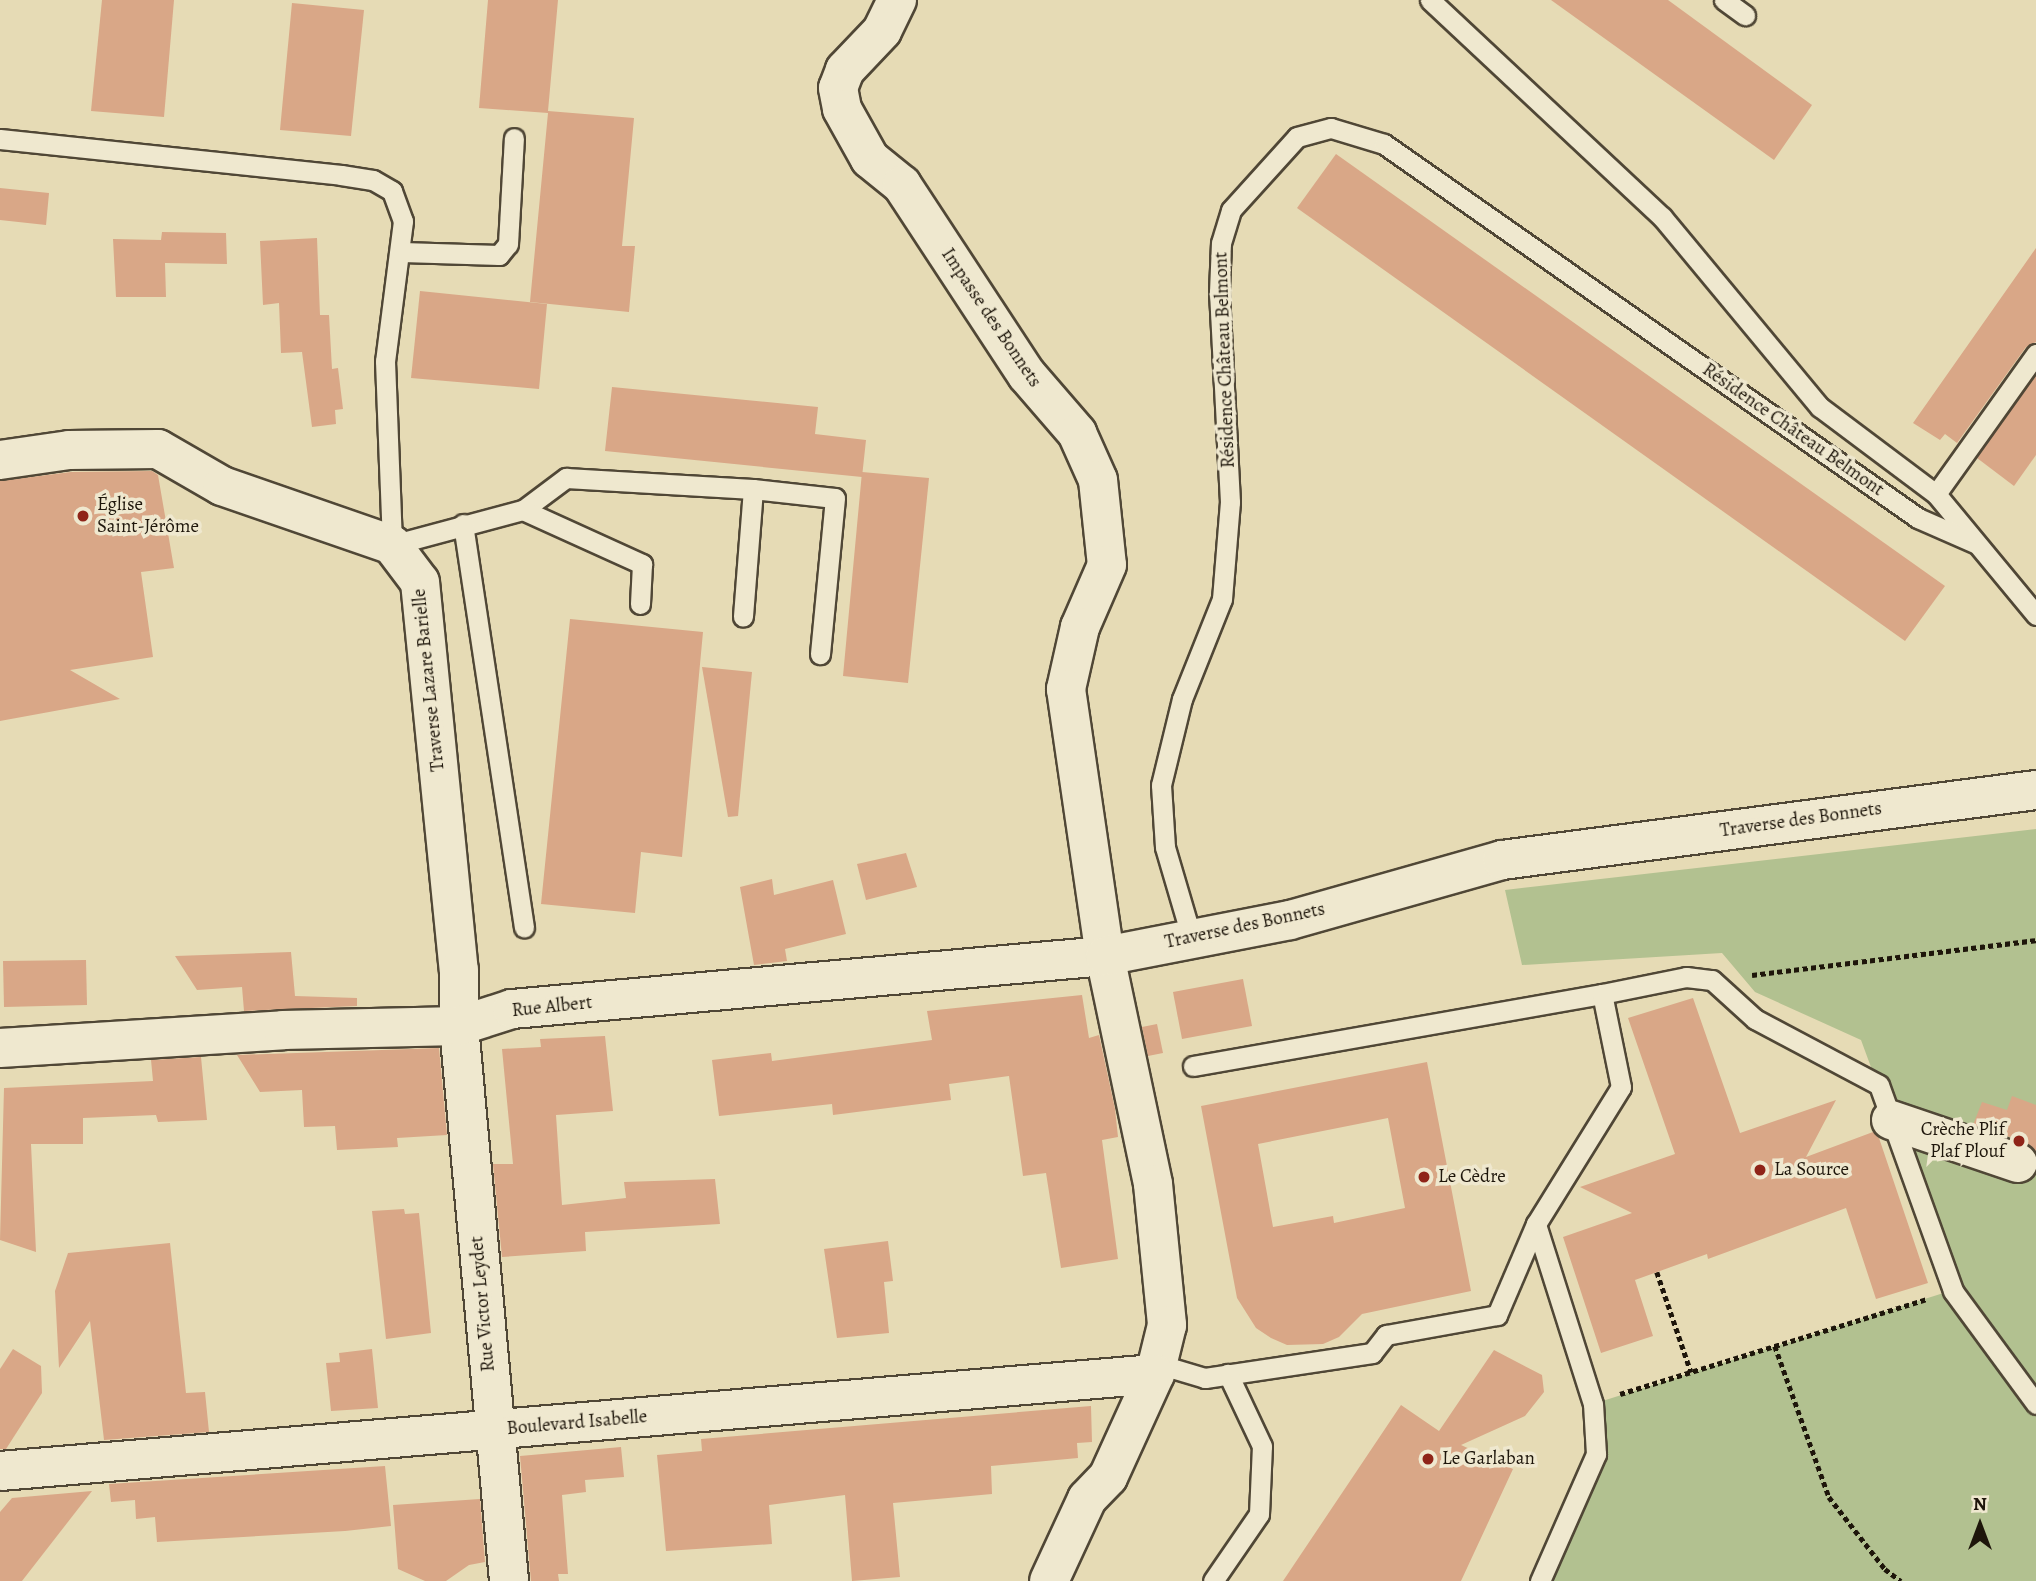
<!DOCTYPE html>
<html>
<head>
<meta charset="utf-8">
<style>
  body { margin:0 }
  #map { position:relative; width:2036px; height:1581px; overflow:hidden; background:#e6dbb5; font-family:Alegreya,serif }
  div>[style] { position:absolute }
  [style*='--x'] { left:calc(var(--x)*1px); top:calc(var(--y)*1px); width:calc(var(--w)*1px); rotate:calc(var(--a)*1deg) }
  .green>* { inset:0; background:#b2c190 }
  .building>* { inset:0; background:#d9a787 }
  .path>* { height:4.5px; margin-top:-2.25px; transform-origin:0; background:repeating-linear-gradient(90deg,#1e160b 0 5px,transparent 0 8.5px) }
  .roads { filter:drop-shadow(2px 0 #504736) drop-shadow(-2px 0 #504736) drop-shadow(0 2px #504736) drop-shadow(0 -2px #504736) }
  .lane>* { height:19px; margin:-9.5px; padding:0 9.5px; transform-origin:9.5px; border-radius:9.5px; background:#efe8cf }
  .street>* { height:38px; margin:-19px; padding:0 19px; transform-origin:19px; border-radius:19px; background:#efe8cf }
  .dots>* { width:19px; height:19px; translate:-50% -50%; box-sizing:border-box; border:4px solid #efe8cf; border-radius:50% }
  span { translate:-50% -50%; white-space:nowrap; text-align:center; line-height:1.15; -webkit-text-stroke:7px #efe8cf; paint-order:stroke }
  .street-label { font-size:19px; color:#1e160b }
  .poi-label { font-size:19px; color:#1e160b }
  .left { translate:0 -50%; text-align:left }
  .right { translate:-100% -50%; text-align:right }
  .north { position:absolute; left:1945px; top:1490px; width:70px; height:70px; -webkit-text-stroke:5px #efe8cf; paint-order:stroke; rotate:0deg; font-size:19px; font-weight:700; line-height:28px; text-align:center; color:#1e160b }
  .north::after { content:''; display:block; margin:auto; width:24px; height:32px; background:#1e160b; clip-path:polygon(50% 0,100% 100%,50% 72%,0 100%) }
</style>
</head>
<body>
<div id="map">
  <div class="green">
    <div style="clip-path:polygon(2036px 829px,2036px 1581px,1540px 1581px,1596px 1454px,1593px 1404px,1953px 1290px,1861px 1040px,1755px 992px,1722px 953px,1522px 965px,1505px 890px)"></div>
  </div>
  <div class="building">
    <div style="clip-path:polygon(102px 0,174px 0,164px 117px,91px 111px)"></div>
    <div style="clip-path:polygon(488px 0,558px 0,548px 111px,634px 118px,622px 246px,635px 246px,629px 312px,530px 302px,548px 113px,479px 108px)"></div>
    <div style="clip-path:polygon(1551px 0,1668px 0,1812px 105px,1774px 160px)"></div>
    <div style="clip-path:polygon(292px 3px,364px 10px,351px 136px,280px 130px)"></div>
    <div style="clip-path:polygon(1336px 154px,1945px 586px,1905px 641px,1297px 208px)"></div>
    <div style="clip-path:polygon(0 188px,49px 193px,46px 225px,0 220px)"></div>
    <div style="clip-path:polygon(162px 232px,226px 233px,227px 264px,165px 263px,166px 297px,116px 297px,113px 239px,161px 240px)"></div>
    <div style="clip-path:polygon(317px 238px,320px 315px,329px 315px,332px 369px,338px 368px,343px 409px,335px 410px,336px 424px,312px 427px,302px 352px,281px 353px,279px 303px,263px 305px,260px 241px)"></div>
    <div style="clip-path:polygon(2036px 248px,2036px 342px,2026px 347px,1957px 443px,1945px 434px,1940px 440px,1913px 423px)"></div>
    <div style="clip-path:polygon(420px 291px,547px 304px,539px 389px,411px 378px)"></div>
    <div style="clip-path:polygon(2036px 375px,2036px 455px,2014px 486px,1977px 458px)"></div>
    <div style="clip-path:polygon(612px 387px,818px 407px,815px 434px,866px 440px,862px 477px,605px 451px)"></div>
    <div style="clip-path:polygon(152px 471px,158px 475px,174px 568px,141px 572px,153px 657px,70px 670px,120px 699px,0 721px,0 481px,71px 472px)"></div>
    <div style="clip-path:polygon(862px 472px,929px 478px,908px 683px,843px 676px)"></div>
    <div style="clip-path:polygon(570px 619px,703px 632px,682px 857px,641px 852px,635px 913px,541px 904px)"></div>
    <div style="clip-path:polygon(702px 667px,752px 672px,738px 816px,728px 817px)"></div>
    <div style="clip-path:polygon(906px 853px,917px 887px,866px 900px,857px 864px)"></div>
    <div style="clip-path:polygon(772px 879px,774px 895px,833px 880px,846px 934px,785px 949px,787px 961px,754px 965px,740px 887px)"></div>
    <div style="clip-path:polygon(291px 952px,295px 996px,357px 998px,357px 1006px,244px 1011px,242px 987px,197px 990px,175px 956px)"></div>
    <div style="clip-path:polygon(86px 960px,87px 1005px,4px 1007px,3px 961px)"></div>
    <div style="clip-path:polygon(1243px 979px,1252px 1026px,1182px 1039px,1173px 992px)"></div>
    <div style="clip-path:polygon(1082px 995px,1089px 1038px,1099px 1035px,1115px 1109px,1118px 1137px,1102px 1140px,1118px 1259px,1061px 1268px,1046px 1173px,1023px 1176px,1009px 1076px,949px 1084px,951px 1100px,833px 1115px,832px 1104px,719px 1116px,712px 1060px,771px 1053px,772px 1061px,932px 1040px,927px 1011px)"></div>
    <div style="clip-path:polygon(1693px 998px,1740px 1133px,1836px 1100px,1806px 1157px,1873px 1132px,1879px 1138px,1928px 1283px,1876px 1299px,1846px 1208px,1708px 1259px,1707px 1254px,1635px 1280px,1653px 1336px,1601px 1353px,1563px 1237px,1632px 1213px,1580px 1187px,1675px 1154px,1628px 1018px)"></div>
    <div style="clip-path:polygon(1157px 1024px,1163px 1053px,1148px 1056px,1142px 1027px)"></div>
    <div style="clip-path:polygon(605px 1036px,613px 1111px,556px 1115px,562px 1205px,626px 1198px,624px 1182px,715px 1179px,720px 1224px,585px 1232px,586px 1251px,502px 1257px,493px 1164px,513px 1164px,502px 1049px,541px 1047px,540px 1039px)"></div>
    <div style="clip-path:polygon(439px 1048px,447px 1135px,397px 1138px,398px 1147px,337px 1150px,335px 1126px,304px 1127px,302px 1090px,260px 1092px,237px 1055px)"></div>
    <div style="clip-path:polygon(201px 1057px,207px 1120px,158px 1122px,156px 1115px,83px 1118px,83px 1144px,31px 1144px,36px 1252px,0 1240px,4px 1088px,153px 1081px,151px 1060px)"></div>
    <div style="clip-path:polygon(evenodd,1427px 1062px,1471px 1291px,1362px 1314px,1339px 1337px,1323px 1344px,1287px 1345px,1271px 1338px,1256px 1328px,1237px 1298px,1201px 1106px,1427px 1062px,1388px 1118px,1405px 1208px,1334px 1223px,1333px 1216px,1273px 1227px,1258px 1144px,1388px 1118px)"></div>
    <div style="clip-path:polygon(2012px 1096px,2036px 1105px,2036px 1152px,2025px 1142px,1973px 1125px,1982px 1102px,2007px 1110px)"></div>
    <div style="clip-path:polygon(404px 1209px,405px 1214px,419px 1213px,431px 1333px,386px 1339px,372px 1211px)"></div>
    <div style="clip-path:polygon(888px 1241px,893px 1281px,884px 1282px,889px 1333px,837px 1338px,824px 1249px)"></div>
    <div style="clip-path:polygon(170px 1243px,186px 1393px,205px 1392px,209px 1432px,104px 1440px,90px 1321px,59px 1368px,55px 1291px,68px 1253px)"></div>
    <div style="clip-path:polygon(13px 1349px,41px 1366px,42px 1393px,6px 1449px,0 1449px,0 1369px)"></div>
    <div style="clip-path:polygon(372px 1349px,378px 1408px,331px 1411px,326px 1363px,340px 1362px,339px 1353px)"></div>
    <div style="clip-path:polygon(1494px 1350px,1542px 1375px,1544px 1392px,1525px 1416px,1461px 1445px,1513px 1469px,1461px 1581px,1283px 1581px,1401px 1405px,1439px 1431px)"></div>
    <div style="clip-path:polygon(1091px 1406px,1092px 1442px,1077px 1443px,1078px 1458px,991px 1466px,992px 1494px,893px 1503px,900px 1577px,852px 1581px,845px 1495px,769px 1505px,772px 1544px,666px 1551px,657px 1455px,702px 1451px,701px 1439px)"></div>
    <div style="clip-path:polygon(621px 1447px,624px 1477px,585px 1480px,586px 1492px,562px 1495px,568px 1574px,558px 1574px,559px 1581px,531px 1581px,520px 1456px)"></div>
    <div style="clip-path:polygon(385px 1466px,391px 1526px,345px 1531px,157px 1542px,155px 1517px,136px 1519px,135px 1500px,111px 1502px,109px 1484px)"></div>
    <div style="clip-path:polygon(92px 1491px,22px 1581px,0 1581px,0 1512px,12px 1498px)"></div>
    <div style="clip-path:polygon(480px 1499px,485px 1562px,469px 1565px,446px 1581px,425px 1581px,398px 1569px,393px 1505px)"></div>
  </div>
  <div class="path">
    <div style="--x:1752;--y:975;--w:286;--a:-7"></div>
    <div style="--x:1657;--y:1272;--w:106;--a:71.2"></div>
    <div style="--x:1775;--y:1346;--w:160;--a:70.3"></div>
    <div style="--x:1829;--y:1497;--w:91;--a:52.1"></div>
    <div style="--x:1885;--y:1569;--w:20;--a:37"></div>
    <div style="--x:1620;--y:1394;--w:320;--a:-17.2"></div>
  </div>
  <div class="roads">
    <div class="lane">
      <div style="--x:1430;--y:0;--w:318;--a:43.1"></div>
      <div style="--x:1662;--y:217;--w:247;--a:50.3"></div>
      <div style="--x:1820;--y:407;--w:145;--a:36.9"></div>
      <div style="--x:1936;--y:494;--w:157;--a:50.4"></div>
      <div style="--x:1724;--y:0;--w:26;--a:36"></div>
      <div style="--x:0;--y:139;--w:343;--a:6"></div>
      <div style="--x:341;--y:175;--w:32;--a:9"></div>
      <div style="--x:373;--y:180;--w:22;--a:30"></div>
      <div style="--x:392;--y:191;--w:32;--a:70"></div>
      <div style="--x:403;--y:221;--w:141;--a:97.3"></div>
      <div style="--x:385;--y:361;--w:184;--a:87.8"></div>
      <div style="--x:392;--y:545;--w:136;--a:-15"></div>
      <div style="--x:523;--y:510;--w:54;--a:-36.7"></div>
      <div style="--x:566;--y:478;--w:187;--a:3.4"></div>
      <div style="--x:753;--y:489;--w:128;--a:94.5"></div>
      <div style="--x:402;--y:252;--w:97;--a:1.8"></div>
      <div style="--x:499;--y:255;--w:14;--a:-51"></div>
      <div style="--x:508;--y:244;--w:106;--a:-86.8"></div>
      <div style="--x:753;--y:489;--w:82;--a:6.3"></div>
      <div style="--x:835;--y:498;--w:157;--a:95.5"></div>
      <div style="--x:1936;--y:494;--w:172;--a:-54.5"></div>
      <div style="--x:523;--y:510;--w:131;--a:24.4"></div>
      <div style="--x:642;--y:564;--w:40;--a:92.9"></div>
      <div style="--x:463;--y:524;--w:408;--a:81.4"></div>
      <div style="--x:1192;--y:939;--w:96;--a:-106.4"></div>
      <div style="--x:1165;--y:847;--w:62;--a:-93.7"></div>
      <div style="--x:1161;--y:785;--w:89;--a:-76.3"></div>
      <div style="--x:1182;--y:699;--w:108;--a:-68.2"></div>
      <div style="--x:1222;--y:599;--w:97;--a:-85.3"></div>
      <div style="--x:1230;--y:502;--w:210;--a:-93"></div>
      <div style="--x:1219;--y:292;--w:49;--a:-87.7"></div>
      <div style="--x:1221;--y:243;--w:34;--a:-73"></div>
      <div style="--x:1231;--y:210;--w:98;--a:-47.9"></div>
      <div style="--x:1297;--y:137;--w:35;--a:-15"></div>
      <div style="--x:1331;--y:128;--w:55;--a:16.8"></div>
      <div style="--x:1384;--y:144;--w:652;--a:35.01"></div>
      <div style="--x:1918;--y:518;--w:62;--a:23.7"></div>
      <div style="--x:1193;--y:1066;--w:415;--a:-10"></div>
      <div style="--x:1158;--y:1364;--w:49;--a:16.6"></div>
      <div style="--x:1205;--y:1378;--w:169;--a:-8.5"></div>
      <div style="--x:1372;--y:1353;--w:23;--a:-52"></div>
      <div style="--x:1386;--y:1335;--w:113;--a:-10.2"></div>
      <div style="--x:1497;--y:1315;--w:99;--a:-66.8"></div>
      <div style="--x:1213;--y:1581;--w:81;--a:-55.5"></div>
      <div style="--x:1259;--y:1514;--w:68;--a:-87.5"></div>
      <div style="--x:1262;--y:1446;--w:80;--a:-115.3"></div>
      <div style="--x:1540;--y:1581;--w:139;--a:-66.2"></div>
      <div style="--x:1596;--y:1454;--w:50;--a:-93.4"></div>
      <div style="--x:1593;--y:1404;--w:189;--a:-107.6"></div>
      <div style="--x:1536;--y:1224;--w:161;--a:-58.2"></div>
      <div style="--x:1621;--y:1087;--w:95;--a:-101.5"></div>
      <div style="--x:1602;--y:994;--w:86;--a:-11.4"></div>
      <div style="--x:1686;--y:977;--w:26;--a:7"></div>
      <div style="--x:1712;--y:980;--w:58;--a:42.2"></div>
      <div style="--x:1755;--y:1019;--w:140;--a:28"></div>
      <div style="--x:1879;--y:1085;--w:219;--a:70.2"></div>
      <div style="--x:1953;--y:1291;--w:140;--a:53.7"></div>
    </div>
    <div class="street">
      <div style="--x:897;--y:0;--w:34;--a:116"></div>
      <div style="--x:882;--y:31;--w:54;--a:133.5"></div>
      <div style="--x:845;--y:70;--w:19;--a:111"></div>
      <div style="--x:838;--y:88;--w:21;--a:79"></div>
      <div style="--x:842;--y:109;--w:57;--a:60.8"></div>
      <div style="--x:870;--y:159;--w:41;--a:39.1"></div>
      <div style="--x:902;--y:185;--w:227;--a:56.7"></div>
      <div style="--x:1027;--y:375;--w:77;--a:49.2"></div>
      <div style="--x:1077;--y:433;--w:51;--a:65.9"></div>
      <div style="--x:1098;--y:480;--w:85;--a:84"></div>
      <div style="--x:1107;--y:565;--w:68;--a:113.5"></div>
      <div style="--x:1080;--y:627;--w:64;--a:102.7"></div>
      <div style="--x:1066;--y:689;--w:270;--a:81.7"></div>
      <div style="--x:1105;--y:956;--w:233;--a:78.1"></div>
      <div style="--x:1153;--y:1184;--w:142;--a:84.3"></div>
      <div style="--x:1167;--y:1325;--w:50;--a:103.8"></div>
      <div style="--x:1155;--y:1374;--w:113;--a:114.5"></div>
      <div style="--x:1108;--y:1477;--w:30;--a:134"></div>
      <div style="--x:1087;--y:1499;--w:90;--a:114.9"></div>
      <div style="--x:0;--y:460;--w:70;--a:-8.2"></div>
      <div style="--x:69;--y:450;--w:89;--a:-0.6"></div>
      <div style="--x:158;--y:449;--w:74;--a:30"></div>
      <div style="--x:222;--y:486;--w:180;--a:19.1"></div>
      <div style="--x:392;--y:545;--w:46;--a:52.9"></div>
      <div style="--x:420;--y:582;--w:390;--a:84.3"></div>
      <div style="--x:459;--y:970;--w:56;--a:90"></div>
      <div style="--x:459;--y:1026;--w:557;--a:84.85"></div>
      <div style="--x:0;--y:1048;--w:284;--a:-3.6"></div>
      <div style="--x:283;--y:1030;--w:176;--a:-1.3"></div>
      <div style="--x:459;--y:1026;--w:56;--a:-17.8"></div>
      <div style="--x:512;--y:1009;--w:595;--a:-5.11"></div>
      <div style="--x:1105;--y:956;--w:188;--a:-11"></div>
      <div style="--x:1290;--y:920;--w:220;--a:-15.8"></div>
      <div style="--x:1502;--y:860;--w:539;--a:-7.47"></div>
      <div style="--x:1891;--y:1120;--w:134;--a:18.7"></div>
      <div style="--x:0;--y:1471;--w:1159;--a:-4.8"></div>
    </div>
  </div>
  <div class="dots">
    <div style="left:83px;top:516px;background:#8f2418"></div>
    <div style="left:2019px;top:1141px;background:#8f2418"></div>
    <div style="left:1760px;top:1170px;background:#8f2418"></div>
    <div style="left:1424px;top:1177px;background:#8f2418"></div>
    <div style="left:1428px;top:1459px;background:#8f2418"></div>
  </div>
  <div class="street-label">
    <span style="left:991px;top:318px;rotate:56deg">Impasse des Bonnets</span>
    <span style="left:1225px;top:360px;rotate:-92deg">Résidence Château Belmont</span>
    <span style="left:1793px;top:430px;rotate:35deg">Résidence Château Belmont</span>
    <span style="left:429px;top:680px;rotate:-96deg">Traverse Lazare Barielle</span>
    <span style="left:1801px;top:820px;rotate:-8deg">Traverse des Bonnets</span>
    <span style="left:1245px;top:926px;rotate:-12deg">Traverse des Bonnets</span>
    <span style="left:552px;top:1007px;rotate:-6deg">Rue Albert</span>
    <span style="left:483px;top:1304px;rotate:-95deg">Rue Victor Leydet</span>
    <span style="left:577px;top:1423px;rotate:-5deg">Boulevard Isabelle</span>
  </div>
  <div class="poi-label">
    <span class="left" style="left:97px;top:516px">Église<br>Saint-Jérôme</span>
    <span class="right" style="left:2005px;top:1141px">Crèche Plif<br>Plaf Plouf</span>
    <span class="left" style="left:1774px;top:1170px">La Source</span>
    <span class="left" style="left:1438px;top:1177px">Le Cèdre</span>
    <span class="left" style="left:1442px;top:1459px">Le Garlaban</span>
  </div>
  <div class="north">N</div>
</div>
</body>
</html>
